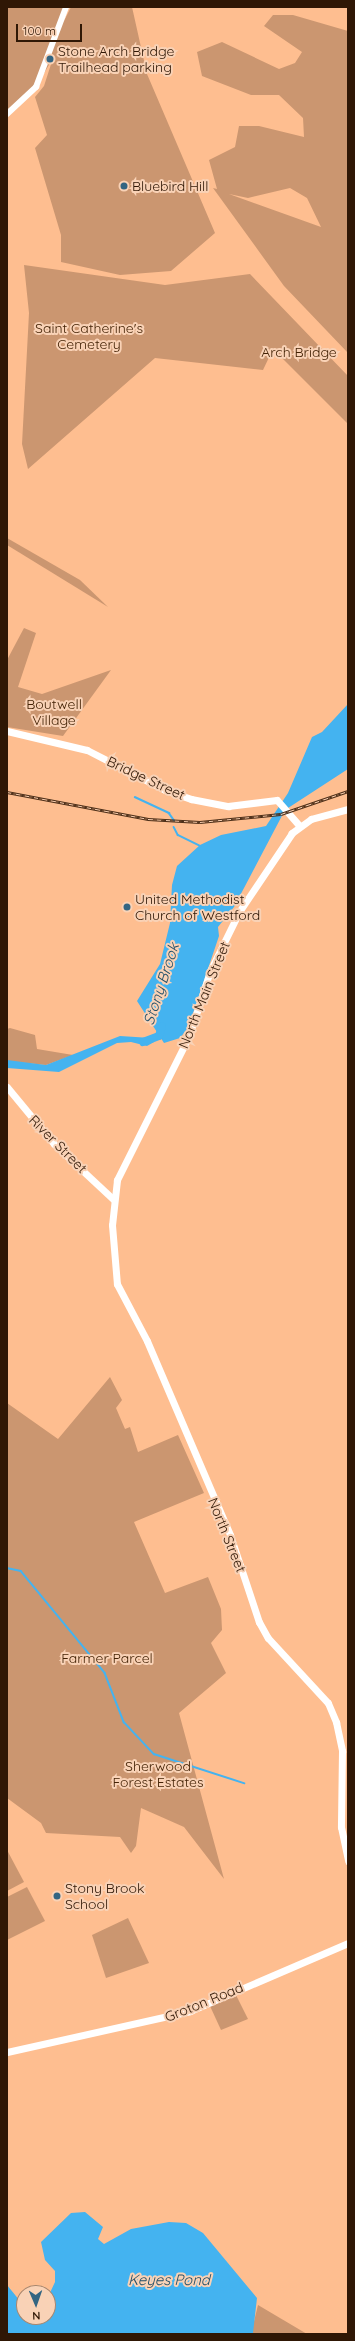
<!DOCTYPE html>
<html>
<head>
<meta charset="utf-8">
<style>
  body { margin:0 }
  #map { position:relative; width:355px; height:2341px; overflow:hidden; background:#febe90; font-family:Quicksand,sans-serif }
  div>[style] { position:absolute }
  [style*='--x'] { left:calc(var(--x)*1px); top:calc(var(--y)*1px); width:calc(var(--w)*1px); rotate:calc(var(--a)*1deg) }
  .green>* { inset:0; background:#cb9670 }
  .water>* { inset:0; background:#44b3f0 }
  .stream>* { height:1.5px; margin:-0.75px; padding:0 0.75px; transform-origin:0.75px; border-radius:0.75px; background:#44b3f0 }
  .river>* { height:8px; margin:-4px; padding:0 4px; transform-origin:4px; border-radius:4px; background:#44b3f0 }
  .tertiary>* { height:6px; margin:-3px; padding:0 3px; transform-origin:3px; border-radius:3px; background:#fff }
  .secondary>* { height:7px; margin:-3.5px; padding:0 3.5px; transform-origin:3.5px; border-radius:3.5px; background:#fff }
  .rail>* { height:3px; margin-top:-1.5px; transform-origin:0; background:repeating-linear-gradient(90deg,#f9d2b6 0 4.5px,#4b2e18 0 9px); box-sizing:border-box; border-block:1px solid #4b2e18 }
  .dots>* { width:11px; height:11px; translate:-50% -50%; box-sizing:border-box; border:2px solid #f9d2b6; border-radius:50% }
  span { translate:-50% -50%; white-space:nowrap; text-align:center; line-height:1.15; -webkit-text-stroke:4px #f9d2b6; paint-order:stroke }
  .poi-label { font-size:14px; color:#2f1705 }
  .left { translate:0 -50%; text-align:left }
  .park-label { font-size:14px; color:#432205 }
  .street-label { font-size:14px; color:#2f1705 }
  .water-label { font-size:15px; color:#245069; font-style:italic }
  .frame { position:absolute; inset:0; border:8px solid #2f1705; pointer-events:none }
  .north { position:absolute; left:16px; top:2285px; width:40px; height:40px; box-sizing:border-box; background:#f9d2b6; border:1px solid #a8876f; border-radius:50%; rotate:178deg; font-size:11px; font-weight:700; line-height:16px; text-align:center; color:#2f1705 }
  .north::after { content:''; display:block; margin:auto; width:14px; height:18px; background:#336582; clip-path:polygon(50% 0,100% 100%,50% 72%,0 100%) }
  .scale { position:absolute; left:16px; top:24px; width:66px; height:18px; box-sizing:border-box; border:2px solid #2f1705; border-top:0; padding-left:5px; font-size:12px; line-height:14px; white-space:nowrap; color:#2f1705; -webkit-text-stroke:3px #f9d2b6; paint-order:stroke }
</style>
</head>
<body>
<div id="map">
  <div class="green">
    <div style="clip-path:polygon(7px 7px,68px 7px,64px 21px,71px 7px,132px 7px,147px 74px,215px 233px,171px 271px,120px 275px,61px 262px,61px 235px,35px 148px,47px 135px,35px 97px,44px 86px,53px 58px,36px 87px,7px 114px)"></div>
    <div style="clip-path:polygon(evenodd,273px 15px,293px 15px,348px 31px,348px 353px,284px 286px,213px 188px,217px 189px,209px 160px,235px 147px,239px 126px,259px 126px,304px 137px,303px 118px,279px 95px,251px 95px,202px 76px,197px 52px,222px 42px,279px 69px,295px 63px,302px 52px,264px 26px,273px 15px,290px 188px,307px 198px,321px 227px,229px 194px,248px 198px,290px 188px)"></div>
    <div style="clip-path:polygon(24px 265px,165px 285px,250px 274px,348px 376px,348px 424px,273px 349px,263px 370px,155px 358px,28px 469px,22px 444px,29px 313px)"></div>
    <div style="clip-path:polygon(7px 538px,80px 580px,108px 607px,7px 545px)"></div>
    <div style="clip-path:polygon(24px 628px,36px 633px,18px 687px,42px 694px,111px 670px,63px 736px,7px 727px,7px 660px)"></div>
    <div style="clip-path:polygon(10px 1028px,35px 1035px,37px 1049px,73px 1055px,46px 1065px,7px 1061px,7px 1029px)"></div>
    <div style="clip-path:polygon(110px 1377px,122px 1400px,116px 1408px,125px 1429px,130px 1427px,138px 1452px,178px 1435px,204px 1493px,134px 1522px,165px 1593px,208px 1577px,221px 1609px,222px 1630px,211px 1643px,226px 1673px,179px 1713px,224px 1879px,184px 1827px,141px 1808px,136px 1846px,131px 1853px,120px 1837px,46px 1833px,41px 1823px,7px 1798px,7px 1403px,58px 1439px)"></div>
    <div style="clip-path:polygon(7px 1850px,24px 1882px,7px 1891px)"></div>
    <div style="clip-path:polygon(27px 1887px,45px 1921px,7px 1940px,7px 1897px)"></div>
    <div style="clip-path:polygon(128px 1918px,149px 1963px,106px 1978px,92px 1935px)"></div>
    <div style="clip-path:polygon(236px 1995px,248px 2019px,221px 2030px,210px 2006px)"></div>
    <div style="clip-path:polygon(258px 2305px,307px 2334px,251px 2334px)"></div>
  </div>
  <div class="water">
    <div style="clip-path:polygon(348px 704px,348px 769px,285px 810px,234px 907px,218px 927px,219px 936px,188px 1028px,180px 1038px,164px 1043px,137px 1001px,160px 964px,170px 923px,172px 885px,177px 866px,200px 845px,221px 835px,266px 826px,288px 793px,312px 737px,322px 732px)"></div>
    <div style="clip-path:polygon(120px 1036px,151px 1038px,154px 1042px,147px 1046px,131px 1042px,117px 1043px,59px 1072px,7px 1068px,7px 1060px,46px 1065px)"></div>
    <div style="clip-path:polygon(85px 2212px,103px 2227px,98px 2239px,104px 2244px,131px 2229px,169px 2222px,186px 2223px,203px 2233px,257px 2298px,253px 2333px,7px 2334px,7px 2285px,24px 2306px,24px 2317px,48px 2317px,48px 2297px,55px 2282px,55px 2271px,45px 2260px,41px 2242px,71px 2213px)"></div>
  </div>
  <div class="stream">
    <div style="--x:135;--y:797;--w:38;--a:25"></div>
    <div style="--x:169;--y:813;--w:9;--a:54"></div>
    <div style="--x:174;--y:827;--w:9;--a:63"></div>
    <div style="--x:178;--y:835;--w:25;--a:26"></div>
    <div style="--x:7;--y:1568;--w:14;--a:12"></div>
    <div style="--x:21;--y:1571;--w:132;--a:50.5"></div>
    <div style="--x:105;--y:1673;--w:53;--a:68.8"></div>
    <div style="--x:124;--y:1722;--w:44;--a:46.8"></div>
    <div style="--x:154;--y:1754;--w:95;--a:17.9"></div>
  </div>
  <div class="river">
    <div style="--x:143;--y:1042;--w:17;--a:-21"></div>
    <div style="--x:159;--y:1036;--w:10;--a:-73"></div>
  </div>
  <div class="tertiary">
    <div style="--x:7;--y:114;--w:40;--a:-43"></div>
    <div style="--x:36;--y:87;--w:85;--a:-69.4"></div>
  </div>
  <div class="secondary">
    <div style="--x:7;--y:731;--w:82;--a:13.4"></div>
    <div style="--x:87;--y:750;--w:88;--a:27.1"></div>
    <div style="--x:165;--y:790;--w:28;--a:19"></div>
    <div style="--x:191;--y:799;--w:38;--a:11"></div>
    <div style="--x:228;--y:806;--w:49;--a:-7"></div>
    <div style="--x:277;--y:800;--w:35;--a:49"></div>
    <div style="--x:348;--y:809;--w:38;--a:165"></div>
    <div style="--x:311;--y:819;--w:24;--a:144"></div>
    <div style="--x:292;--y:833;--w:95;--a:123.9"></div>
    <div style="--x:239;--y:912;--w:66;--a:116.2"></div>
    <div style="--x:210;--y:971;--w:68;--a:107.9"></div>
    <div style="--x:189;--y:1036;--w:161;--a:116.6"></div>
    <div style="--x:117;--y:1180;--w:45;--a:96.3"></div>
    <div style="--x:112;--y:1225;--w:59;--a:85.2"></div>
    <div style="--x:117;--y:1284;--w:64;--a:62.2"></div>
    <div style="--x:147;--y:1341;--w:211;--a:66.8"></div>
    <div style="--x:230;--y:1535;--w:92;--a:71.6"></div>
    <div style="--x:259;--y:1622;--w:18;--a:61"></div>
    <div style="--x:268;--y:1638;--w:88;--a:47.3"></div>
    <div style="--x:328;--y:1703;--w:21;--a:67"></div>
    <div style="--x:336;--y:1722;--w:30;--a:78"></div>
    <div style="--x:342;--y:1751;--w:76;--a:90.8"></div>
    <div style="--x:341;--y:1827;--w:35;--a:78"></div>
    <div style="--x:7;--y:1087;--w:74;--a:50.5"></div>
    <div style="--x:54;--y:1144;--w:81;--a:43"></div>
    <div style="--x:7;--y:2052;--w:188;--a:-12.6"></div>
    <div style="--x:190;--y:2011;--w:172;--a:-23.3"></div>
  </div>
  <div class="rail">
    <div style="--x:7;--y:792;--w:144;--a:10.8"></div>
    <div style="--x:148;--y:819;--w:52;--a:3.3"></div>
    <div style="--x:200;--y:822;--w:81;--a:-5.6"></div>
    <div style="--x:281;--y:814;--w:71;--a:-18.9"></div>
  </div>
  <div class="dots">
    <div style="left:50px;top:59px;background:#336582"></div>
    <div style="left:124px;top:186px;background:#336582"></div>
    <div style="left:127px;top:907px;background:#336582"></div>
    <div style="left:57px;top:1896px;background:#336582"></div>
  </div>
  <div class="poi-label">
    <span class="left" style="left:58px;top:59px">Stone Arch Bridge<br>Trailhead parking</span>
    <span class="left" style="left:132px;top:186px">Bluebird Hill</span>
    <span class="left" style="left:135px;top:907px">United Methodist<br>Church of Westford</span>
    <span class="left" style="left:65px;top:1896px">Stony Brook<br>School</span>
  </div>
  <div class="park-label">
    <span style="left:89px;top:336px">Saint Catherine's<br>Cemetery</span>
    <span style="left:299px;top:352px">Arch Bridge</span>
    <span style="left:54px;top:712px">Boutwell<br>Village</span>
    <span style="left:107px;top:1658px">Farmer Parcel</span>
    <span style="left:158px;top:1774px">Sherwood<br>Forest Estates</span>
  </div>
  <div class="street-label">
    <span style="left:146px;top:778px;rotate:25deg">Bridge Street</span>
    <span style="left:204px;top:995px;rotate:-68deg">North Main Street</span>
    <span style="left:58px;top:1144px;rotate:45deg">River Street</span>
    <span style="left:227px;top:1535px;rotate:68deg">North Street</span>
    <span style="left:204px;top:2002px;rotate:-22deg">Groton Road</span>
  </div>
  <div class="water-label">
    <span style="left:161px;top:984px;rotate:-72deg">Stony Brook</span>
    <span style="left:169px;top:2280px">Keyes Pond</span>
  </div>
  <div class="frame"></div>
  <div class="north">N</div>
  <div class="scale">100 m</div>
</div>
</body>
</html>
